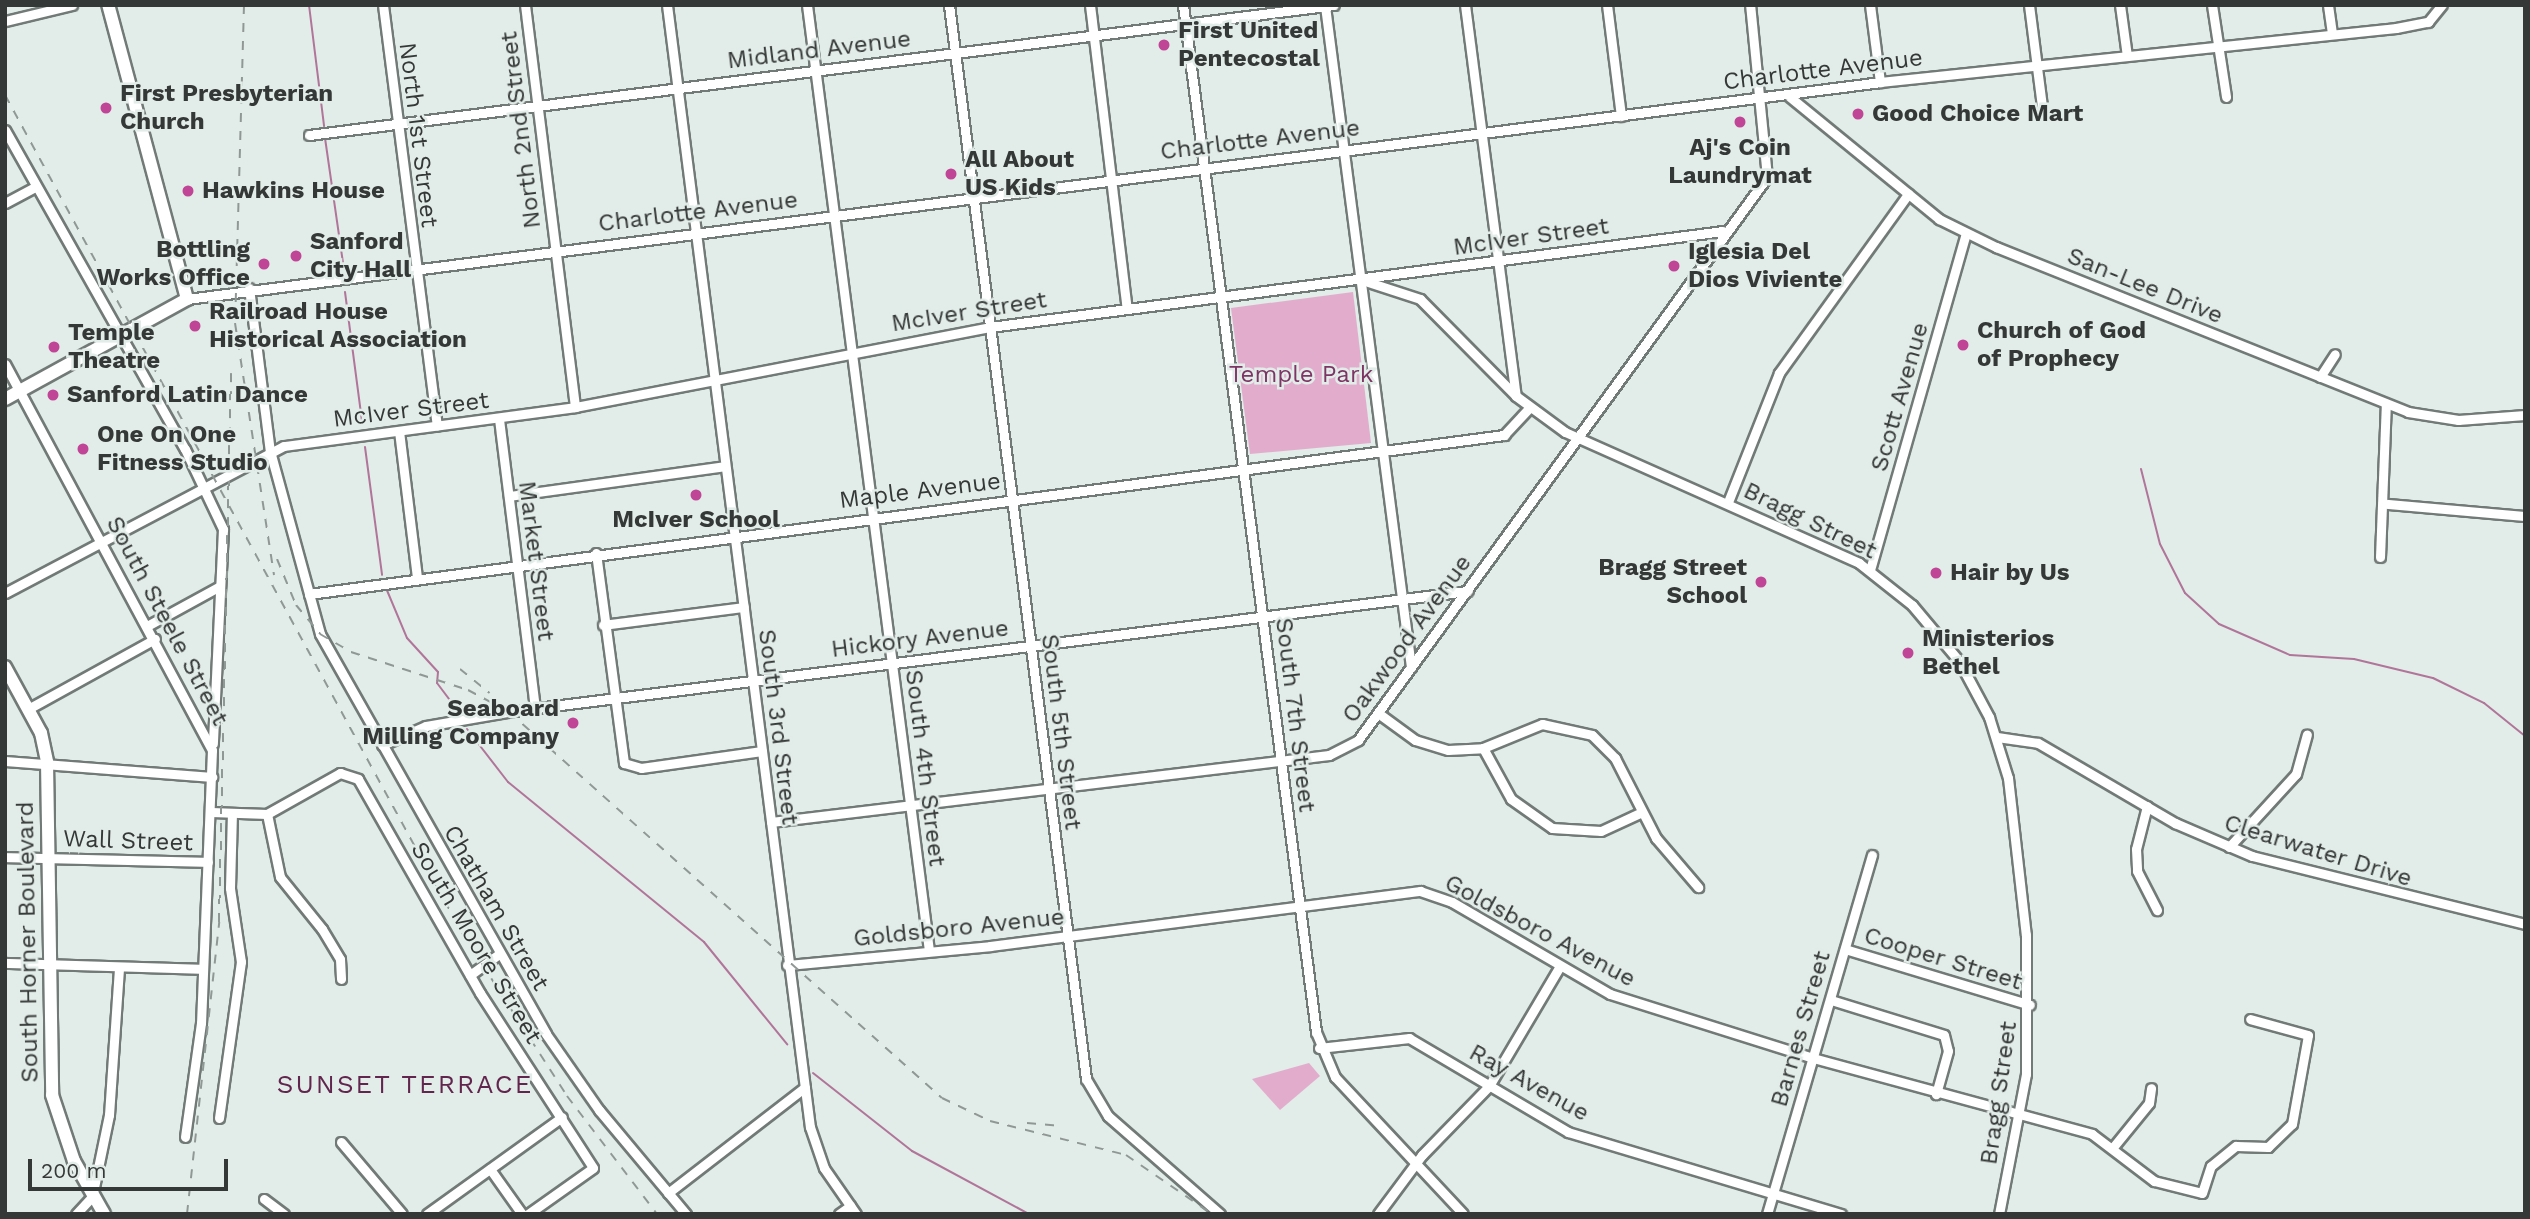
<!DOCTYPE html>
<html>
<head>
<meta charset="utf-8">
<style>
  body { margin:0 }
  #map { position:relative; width:2530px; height:1219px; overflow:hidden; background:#e2ece8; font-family:"Work Sans",sans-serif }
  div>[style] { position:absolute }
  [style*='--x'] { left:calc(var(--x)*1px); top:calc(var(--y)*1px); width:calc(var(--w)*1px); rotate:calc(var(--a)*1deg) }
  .green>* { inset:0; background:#e2adcc }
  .stream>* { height:2px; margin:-1px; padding:0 1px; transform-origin:1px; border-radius:1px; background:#b07599 }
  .roads { filter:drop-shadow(2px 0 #727a77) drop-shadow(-2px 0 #727a77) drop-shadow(0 2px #727a77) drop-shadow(0 -2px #727a77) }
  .minor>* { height:9px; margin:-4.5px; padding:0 4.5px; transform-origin:4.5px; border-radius:4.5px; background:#fff }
  .major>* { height:12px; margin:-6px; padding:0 6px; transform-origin:6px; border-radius:6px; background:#fff }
  .rail>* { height:2px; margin-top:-1px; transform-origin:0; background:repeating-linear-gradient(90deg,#909895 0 9px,transparent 0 18px) }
  .dots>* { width:19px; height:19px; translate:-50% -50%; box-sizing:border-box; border:4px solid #e2ece8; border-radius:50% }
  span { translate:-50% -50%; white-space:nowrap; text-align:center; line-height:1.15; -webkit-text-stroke:5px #e2ece8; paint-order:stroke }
  .poi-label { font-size:24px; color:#343836; font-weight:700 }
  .left { translate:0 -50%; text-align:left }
  .right { translate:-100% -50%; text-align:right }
  .street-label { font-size:24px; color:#343836 }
  .park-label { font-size:24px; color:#7e3565 }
  .neighbourhood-label { font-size:26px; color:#62264e; letter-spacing:2px }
  .frame { position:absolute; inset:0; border:7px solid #343836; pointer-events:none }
  .scale { position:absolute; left:28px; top:1159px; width:200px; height:32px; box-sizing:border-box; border:4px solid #343836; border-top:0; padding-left:9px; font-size:21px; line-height:24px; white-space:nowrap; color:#343836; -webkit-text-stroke:5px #e2ece8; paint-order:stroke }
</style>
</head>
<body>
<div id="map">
  <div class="green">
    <div style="clip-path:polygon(1353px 292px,1371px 443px,1250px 454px,1231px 308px)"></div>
    <div style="clip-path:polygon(1309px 1063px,1320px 1076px,1280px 1110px,1252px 1079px)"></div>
  </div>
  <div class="stream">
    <div style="--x:309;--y:5;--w:122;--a:82.9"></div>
    <div style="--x:325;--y:138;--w:126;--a:81.8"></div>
    <div style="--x:345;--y:292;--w:131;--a:82.5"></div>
    <div style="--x:365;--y:447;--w:129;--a:82.4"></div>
    <div style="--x:2141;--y:469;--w:77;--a:75.8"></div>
    <div style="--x:2160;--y:544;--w:55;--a:63"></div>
    <div style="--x:2185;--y:593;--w:46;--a:42.4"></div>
    <div style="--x:2219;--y:624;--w:77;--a:23.6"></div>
    <div style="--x:2290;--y:655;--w:64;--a:3.6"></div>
    <div style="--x:2354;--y:659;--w:81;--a:13.5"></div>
    <div style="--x:2433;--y:678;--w:57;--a:26.1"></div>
    <div style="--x:2484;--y:703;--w:53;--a:38.8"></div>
    <div style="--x:386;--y:588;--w:54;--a:67.2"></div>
    <div style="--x:407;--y:638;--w:46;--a:47.6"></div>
    <div style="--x:438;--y:672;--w:11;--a:95"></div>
    <div style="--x:437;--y:683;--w:38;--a:53"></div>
    <div style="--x:467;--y:729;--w:67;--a:52.3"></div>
    <div style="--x:508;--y:782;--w:253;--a:39.2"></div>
    <div style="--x:704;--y:942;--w:132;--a:50.9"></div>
    <div style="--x:813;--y:1073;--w:126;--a:38.2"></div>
    <div style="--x:912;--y:1151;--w:133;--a:28.3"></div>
  </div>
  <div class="roads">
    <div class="minor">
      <div style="--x:383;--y:5;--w:424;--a:82.7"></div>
      <div style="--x:525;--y:5;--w:405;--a:82.9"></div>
      <div style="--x:667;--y:5;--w:1131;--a:82.74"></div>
      <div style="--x:810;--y:1127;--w:43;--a:71.1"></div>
      <div style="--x:824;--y:1168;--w:56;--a:55.2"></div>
      <div style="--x:807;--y:5;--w:954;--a:82.65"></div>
      <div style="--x:949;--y:5;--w:1083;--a:82.73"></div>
      <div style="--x:1086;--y:1079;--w:43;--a:59.3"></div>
      <div style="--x:1108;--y:1116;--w:149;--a:41.2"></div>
      <div style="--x:1090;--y:5;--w:306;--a:83.1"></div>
      <div style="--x:1183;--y:5;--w:1036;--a:82.62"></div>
      <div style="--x:1316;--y:1032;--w:49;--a:67.1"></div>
      <div style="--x:1335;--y:1077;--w:187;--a:46.9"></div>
      <div style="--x:1465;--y:5;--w:394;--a:82.6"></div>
      <div style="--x:1607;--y:5;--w:112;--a:82.8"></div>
      <div style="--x:1870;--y:5;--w:78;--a:82.6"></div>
      <div style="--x:2029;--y:5;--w:102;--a:82.7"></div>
      <div style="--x:2120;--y:5;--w:51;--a:82.2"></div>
      <div style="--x:2212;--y:5;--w:93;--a:81.3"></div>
      <div style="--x:2328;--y:5;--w:27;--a:82"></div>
      <div style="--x:1325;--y:6;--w:667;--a:82.59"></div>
      <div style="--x:5;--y:21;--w:69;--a:-13.4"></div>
      <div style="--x:1790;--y:97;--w:193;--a:39.3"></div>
      <div style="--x:1939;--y:219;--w:64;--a:26.2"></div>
      <div style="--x:1996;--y:247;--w:444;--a:21.8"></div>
      <div style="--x:2408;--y:412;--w:51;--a:9.1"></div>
      <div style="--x:2458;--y:420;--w:67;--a:-4.3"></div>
      <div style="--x:5;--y:130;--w:366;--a:60.6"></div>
      <div style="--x:185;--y:449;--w:89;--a:64.6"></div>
      <div style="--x:223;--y:529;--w:215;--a:92.7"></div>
      <div style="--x:309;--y:135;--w:1033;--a:-7.23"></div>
      <div style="--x:5;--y:203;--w:34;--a:-28"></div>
      <div style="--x:1368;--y:282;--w:55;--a:18.1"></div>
      <div style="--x:1420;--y:299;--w:136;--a:45.3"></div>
      <div style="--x:1516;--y:396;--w:61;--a:36.3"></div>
      <div style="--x:1565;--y:432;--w:322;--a:24"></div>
      <div style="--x:1859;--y:563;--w:68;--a:38.4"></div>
      <div style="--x:1912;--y:605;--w:73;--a:50"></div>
      <div style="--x:1959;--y:661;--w:64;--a:61.8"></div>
      <div style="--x:1989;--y:717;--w:64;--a:72.7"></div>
      <div style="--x:2008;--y:778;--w:158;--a:83.5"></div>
      <div style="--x:2026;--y:935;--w:139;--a:90"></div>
      <div style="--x:2026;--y:1074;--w:143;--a:100.9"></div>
      <div style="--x:249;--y:288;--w:164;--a:82.7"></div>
      <div style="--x:270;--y:451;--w:190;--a:74.7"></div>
      <div style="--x:320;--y:634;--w:459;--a:60.5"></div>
      <div style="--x:546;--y:1034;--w:93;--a:55.1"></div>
      <div style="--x:599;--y:1110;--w:136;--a:50.1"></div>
      <div style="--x:187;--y:299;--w:1707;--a:-7.3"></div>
      <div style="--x:1880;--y:82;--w:519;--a:-5.97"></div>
      <div style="--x:2396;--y:28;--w:33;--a:-11"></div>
      <div style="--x:2428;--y:22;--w:22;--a:-51"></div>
      <div style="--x:5;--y:364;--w:438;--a:61.8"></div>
      <div style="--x:212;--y:750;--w:273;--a:92.3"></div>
      <div style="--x:201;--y:1023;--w:115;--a:98"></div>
      <div style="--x:2320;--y:377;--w:27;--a:-57"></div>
      <div style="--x:499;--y:419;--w:291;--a:82.9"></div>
      <div style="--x:399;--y:431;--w:147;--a:83"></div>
      <div style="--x:509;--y:496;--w:218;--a:-7.9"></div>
      <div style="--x:1728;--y:502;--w:139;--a:-68.4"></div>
      <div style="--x:1779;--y:373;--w:221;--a:-54.2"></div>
      <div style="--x:2387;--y:504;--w:139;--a:5"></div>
      <div style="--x:596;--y:553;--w:212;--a:82.4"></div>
      <div style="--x:624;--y:763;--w:18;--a:16"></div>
      <div style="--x:641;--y:768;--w:122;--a:-8"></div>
      <div style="--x:2380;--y:557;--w:153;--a:-87.8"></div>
      <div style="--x:1870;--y:570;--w:349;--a:-74.1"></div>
      <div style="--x:5;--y:593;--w:315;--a:-27.8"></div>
      <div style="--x:284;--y:446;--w:294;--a:-7.6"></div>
      <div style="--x:575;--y:407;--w:423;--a:-10.9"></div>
      <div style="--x:990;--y:327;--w:739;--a:-7.46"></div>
      <div style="--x:309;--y:594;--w:1206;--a:-7.58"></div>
      <div style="--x:1504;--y:435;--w:38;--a:-47"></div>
      <div style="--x:603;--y:625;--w:142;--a:-7.3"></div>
      <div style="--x:147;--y:626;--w:83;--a:-28.7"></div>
      <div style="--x:28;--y:709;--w:145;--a:-28.9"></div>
      <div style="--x:1378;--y:713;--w:46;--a:36.1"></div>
      <div style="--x:1415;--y:740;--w:34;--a:17"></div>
      <div style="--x:1448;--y:750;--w:35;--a:-3"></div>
      <div style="--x:1483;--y:748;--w:64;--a:-22.1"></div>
      <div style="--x:1542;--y:724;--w:51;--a:12.4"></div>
      <div style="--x:1592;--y:735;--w:33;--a:45"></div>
      <div style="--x:1615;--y:758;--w:90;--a:62.9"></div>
      <div style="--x:1656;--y:838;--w:65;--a:49.4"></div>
      <div style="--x:1997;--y:737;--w:41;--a:8.3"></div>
      <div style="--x:2038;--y:743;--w:159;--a:30.3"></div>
      <div style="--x:2175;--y:823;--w:84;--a:23.2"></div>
      <div style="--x:2252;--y:856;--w:281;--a:14"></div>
      <div style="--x:382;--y:745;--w:48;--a:-23.4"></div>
      <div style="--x:426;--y:726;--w:88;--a:-9.8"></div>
      <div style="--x:513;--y:711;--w:962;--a:-7.17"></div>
      <div style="--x:1483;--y:748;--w:58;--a:61.2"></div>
      <div style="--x:1511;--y:799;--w:50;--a:35.3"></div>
      <div style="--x:1552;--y:828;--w:49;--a:3.5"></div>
      <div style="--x:1601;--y:831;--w:45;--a:-24.9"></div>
      <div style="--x:5;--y:761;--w:208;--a:4.4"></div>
      <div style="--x:2147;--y:806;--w:44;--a:104.3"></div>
      <div style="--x:2136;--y:849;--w:22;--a:87"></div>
      <div style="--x:2137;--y:871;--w:44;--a:62.9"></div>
      <div style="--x:211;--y:812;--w:56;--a:2"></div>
      <div style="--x:267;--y:814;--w:84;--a:-29.3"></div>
      <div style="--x:340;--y:773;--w:19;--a:18"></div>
      <div style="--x:358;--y:779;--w:246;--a:60.3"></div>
      <div style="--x:480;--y:993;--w:208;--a:57.1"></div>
      <div style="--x:593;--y:1168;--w:80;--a:144.7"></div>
      <div style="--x:267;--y:814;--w:64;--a:78.3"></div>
      <div style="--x:280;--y:877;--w:67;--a:51.1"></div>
      <div style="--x:322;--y:929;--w:35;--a:59"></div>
      <div style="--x:340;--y:959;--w:20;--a:87"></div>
      <div style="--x:771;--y:822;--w:562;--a:-6.85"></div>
      <div style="--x:1329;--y:755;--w:33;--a:-27"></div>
      <div style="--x:1358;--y:740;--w:696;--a:-54"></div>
      <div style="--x:1767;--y:177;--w:173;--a:-95.6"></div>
      <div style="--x:2229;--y:847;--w:99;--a:-47.5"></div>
      <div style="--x:2296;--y:774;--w:41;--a:-74.6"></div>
      <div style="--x:5;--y:857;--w:203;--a:1.4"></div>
      <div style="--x:1845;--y:949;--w:193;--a:16.8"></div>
      <div style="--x:5;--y:963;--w:198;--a:1.7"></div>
      <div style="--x:787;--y:965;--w:204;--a:-5.3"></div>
      <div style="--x:990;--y:946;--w:434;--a:-7.3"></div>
      <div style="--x:1420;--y:891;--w:34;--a:19"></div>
      <div style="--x:1452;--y:902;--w:183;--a:30.2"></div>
      <div style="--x:1610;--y:994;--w:213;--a:17.5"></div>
      <div style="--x:1813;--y:1058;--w:289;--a:15.2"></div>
      <div style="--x:2092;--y:1134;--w:78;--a:37.2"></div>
      <div style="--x:2154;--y:1181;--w:49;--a:14"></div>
      <div style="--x:2202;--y:1193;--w:28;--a:-72"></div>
      <div style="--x:2211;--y:1166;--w:32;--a:-39"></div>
      <div style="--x:2236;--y:1146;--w:32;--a:2"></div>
      <div style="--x:2268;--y:1147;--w:33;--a:-44"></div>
      <div style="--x:2292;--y:1124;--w:90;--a:-79.8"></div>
      <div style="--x:2308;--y:1035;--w:60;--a:-164.6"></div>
      <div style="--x:470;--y:975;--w:36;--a:-36"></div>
      <div style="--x:1831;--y:1000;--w:118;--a:17.2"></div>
      <div style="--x:1944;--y:1035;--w:16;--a:76"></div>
      <div style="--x:1948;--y:1051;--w:45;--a:105.6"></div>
      <div style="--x:1319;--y:1048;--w:91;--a:-6.3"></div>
      <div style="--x:1409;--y:1038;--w:185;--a:30.6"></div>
      <div style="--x:1568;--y:1132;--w:285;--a:16.7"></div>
      <div style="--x:219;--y:1118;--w:158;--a:-82"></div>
      <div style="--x:241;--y:962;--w:75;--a:-98.5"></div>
      <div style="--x:230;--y:888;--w:75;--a:-88.5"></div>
      <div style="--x:341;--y:1142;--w:94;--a:49.7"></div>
      <div style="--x:2114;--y:1146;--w:55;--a:-50.9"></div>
      <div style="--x:2149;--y:1103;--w:15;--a:-82"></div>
      <div style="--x:490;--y:1169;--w:55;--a:54.6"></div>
      <div style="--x:668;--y:1193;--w:173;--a:-37.7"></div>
      <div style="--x:264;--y:1199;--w:25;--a:37"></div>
      <div style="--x:76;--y:1214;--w:23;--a:-47"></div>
      <div style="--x:92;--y:1197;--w:84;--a:-78.3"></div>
      <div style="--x:109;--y:1115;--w:148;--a:-86.1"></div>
      <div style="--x:427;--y:1214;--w:166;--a:-35.7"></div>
      <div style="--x:839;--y:1214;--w:14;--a:-36"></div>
      <div style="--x:1378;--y:1214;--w:74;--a:-53.3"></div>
      <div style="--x:1422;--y:1155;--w:96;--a:-45.8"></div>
      <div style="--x:1489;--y:1086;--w:139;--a:-59.4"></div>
      <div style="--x:1767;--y:1214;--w:374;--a:-73.7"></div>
    </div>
    <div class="major">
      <div style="--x:5;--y:399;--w:208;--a:-28.8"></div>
      <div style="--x:187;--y:299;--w:304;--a:-105"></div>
      <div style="--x:5;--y:667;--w:75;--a:61.4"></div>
      <div style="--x:41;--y:733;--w:30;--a:78"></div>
      <div style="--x:47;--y:762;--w:333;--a:89.1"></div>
      <div style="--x:52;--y:1095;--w:70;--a:71.6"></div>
      <div style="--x:74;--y:1161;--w:61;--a:60.5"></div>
    </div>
  </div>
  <div class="rail">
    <div style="--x:244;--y:5;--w:318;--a:91.6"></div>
    <div style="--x:235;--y:323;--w:255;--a:81.2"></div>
    <div style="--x:5;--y:95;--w:955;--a:61.39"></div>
    <div style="--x:462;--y:933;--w:194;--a:57.2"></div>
    <div style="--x:567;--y:1096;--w:148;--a:52.7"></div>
    <div style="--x:277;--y:559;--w:50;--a:67.6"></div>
    <div style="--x:296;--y:605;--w:38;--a:50"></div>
    <div style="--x:320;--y:634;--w:36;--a:30"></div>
    <div style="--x:351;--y:652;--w:123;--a:18"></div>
    <div style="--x:468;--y:690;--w:47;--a:28.2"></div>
    <div style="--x:509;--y:712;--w:580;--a:41.72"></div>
    <div style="--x:942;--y:1098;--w:53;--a:25.6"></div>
    <div style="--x:990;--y:1121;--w:140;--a:14"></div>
    <div style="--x:1126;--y:1155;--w:104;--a:34.5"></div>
    <div style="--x:460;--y:669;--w:38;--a:39"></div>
    <div style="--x:1027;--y:1123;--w:35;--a:5"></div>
    <div style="--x:187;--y:1214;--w:294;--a:-83.7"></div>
    <div style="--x:219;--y:922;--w:550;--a:-88.75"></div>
  </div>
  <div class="dots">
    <div style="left:1164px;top:45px;background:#c04597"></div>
    <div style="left:106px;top:108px;background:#c04597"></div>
    <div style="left:1858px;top:114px;background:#c04597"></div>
    <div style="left:1740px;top:122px;background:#c04597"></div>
    <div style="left:951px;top:174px;background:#c04597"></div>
    <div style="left:188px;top:191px;background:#c04597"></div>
    <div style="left:296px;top:256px;background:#c04597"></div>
    <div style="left:264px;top:264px;background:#c04597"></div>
    <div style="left:1674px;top:266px;background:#c04597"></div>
    <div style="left:195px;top:326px;background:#c04597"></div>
    <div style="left:1963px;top:345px;background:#c04597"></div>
    <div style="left:54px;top:347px;background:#c04597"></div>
    <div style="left:53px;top:395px;background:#c04597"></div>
    <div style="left:83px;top:449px;background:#c04597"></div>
    <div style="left:696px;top:495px;background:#c04597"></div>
    <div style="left:1936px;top:573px;background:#c04597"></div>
    <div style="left:1761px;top:582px;background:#c04597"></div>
    <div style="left:1908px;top:653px;background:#c04597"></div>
    <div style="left:573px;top:723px;background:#c04597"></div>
  </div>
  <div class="poi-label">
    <span class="left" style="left:1178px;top:45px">First United<br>Pentecostal</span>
    <span class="left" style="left:120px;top:108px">First Presbyterian<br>Church</span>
    <span class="left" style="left:1872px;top:114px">Good Choice Mart</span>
    <span style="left:1740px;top:162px">Aj's Coin<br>Laundrymat</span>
    <span class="left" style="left:965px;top:174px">All About<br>US Kids</span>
    <span class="left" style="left:202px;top:191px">Hawkins House</span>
    <span class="left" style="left:310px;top:256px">Sanford<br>City Hall</span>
    <span class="right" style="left:250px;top:264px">Bottling<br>Works Office</span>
    <span class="left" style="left:1688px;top:266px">Iglesia Del<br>Dios Viviente</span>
    <span class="left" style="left:209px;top:326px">Railroad House<br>Historical Association</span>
    <span class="left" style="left:1977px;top:345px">Church of God<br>of Prophecy</span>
    <span class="left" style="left:68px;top:347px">Temple<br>Theatre</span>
    <span class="left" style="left:67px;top:395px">Sanford Latin Dance</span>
    <span class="left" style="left:97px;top:449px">One On One<br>Fitness Studio</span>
    <span style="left:696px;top:520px">McIver School</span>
    <span class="right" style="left:1747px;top:582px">Bragg Street<br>School</span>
    <span class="left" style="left:1950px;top:573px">Hair by Us</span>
    <span class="left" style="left:1922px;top:653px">Ministerios<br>Bethel</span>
    <span class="right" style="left:559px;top:723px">Seaboard<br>Milling Company</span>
  </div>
  <div class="street-label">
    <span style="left:819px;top:50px;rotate:-7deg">Midland Avenue</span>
    <span style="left:1823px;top:70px;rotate:-7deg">Charlotte Avenue</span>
    <span style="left:521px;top:130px;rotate:-97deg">North 2nd Street</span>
    <span style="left:418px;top:135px;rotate:83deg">North 1st Street</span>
    <span style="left:1260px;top:140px;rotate:-7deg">Charlotte Avenue</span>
    <span style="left:698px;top:212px;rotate:-7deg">Charlotte Avenue</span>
    <span style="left:1531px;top:237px;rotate:-8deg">McIver Street</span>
    <span style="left:2145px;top:286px;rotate:22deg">San-Lee Drive</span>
    <span style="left:969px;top:312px;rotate:-9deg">McIver Street</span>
    <span style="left:1900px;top:397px;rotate:-74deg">Scott Avenue</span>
    <span style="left:411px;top:410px;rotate:-7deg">McIver Street</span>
    <span style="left:920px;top:491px;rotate:-7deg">Maple Avenue</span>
    <span style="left:1810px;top:521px;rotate:26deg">Bragg Street</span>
    <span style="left:536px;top:561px;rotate:83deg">Market Street</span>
    <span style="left:167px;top:621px;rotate:62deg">South Steele Street</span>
    <span style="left:920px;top:639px;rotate:-7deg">Hickory Avenue</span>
    <span style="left:1407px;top:639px;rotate:-54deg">Oakwood Avenue</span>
    <span style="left:1295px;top:715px;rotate:83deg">South 7th Street</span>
    <span style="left:778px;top:727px;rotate:83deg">South 3rd Street</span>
    <span style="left:1061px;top:732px;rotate:83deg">South 5th Street</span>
    <span style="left:925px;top:768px;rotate:83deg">South 4th Street</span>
    <span style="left:128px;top:841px;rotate:2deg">Wall Street</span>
    <span style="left:2318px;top:851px;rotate:17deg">Clearwater Drive</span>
    <span style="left:496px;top:908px;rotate:60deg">Chatham Street</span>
    <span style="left:959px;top:928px;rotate:-6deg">Goldsboro Avenue</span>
    <span style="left:1540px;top:931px;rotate:28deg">Goldsboro Avenue</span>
    <span style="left:28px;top:942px;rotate:-91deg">South Horner Boulevard</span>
    <span style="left:476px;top:943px;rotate:59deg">South Moore Street</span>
    <span style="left:1943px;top:959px;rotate:17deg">Cooper Street</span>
    <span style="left:1801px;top:1029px;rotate:-74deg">Barnes Street</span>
    <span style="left:1529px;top:1083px;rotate:29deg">Ray Avenue</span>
    <span style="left:1999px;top:1093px;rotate:-82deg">Bragg Street</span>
  </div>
  <div class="park-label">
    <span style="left:1301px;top:375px">Temple Park</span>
  </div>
  <div class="neighbourhood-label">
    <span style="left:405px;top:1085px">SUNSET TERRACE</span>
  </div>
  <div class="frame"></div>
  <div class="scale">200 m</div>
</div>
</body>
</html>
